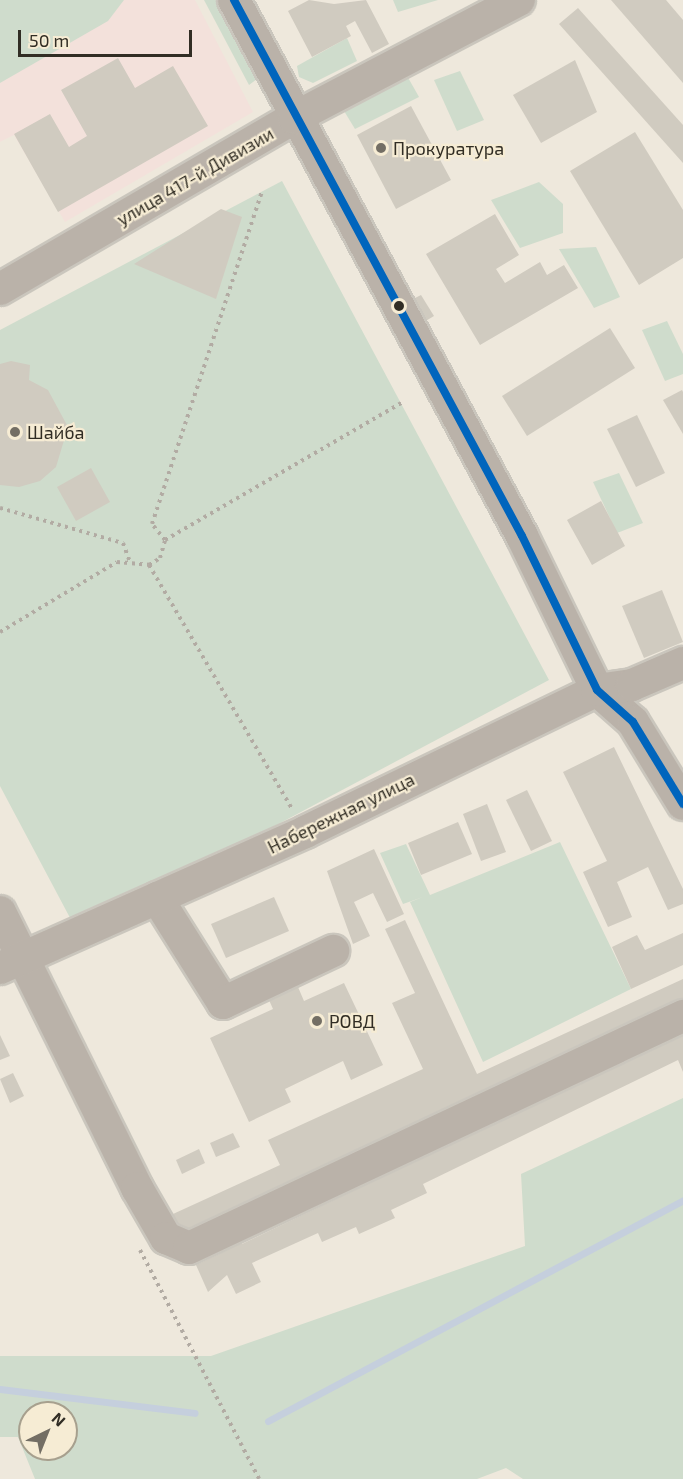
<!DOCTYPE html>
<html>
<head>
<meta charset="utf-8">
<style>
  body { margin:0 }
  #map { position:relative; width:683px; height:1479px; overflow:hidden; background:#eee8dc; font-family:"Exo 2",sans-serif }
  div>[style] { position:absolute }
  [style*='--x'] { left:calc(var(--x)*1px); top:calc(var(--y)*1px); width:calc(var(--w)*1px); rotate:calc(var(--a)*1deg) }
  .education>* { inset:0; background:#f3e1db }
  .green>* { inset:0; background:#cfdccc }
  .stream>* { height:7px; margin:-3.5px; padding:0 3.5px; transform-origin:3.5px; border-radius:3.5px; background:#c5cfdd }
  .building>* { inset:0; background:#d0cbc0 }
  .path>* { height:4px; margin-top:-2px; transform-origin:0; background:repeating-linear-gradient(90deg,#b2aba3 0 3px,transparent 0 7.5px) }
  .roads { filter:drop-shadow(2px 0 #cac6bd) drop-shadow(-2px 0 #cac6bd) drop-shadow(0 2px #cac6bd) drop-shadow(0 -2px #cac6bd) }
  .minor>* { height:32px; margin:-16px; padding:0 16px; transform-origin:16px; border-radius:16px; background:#bab2a9 }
  .bus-1>* { height:8px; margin:-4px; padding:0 4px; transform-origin:4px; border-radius:4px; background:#0065bd }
  .dots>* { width:16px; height:16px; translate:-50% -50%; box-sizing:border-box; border:3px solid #f6ecd4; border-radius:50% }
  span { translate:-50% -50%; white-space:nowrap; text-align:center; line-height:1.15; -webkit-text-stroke:4.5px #f6ecd4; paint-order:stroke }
  .poi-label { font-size:18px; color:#312d24 }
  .left { translate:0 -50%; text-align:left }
  .street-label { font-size:18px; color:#312d24 }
  .north { position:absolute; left:18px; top:1401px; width:60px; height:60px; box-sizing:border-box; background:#f6ecd4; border:2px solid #a7a08e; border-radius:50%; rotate:43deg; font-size:16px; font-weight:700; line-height:24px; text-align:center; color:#312d24 }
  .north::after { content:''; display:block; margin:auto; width:21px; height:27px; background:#736e64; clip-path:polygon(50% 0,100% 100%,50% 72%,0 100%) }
  .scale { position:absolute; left:18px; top:30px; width:174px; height:27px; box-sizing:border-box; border:3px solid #312d24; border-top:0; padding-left:8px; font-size:18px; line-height:21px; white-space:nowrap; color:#312d24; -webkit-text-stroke:4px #f6ecd4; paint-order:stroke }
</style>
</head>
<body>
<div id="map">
  <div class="education">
    <div style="clip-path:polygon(0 0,195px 0,253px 112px,65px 222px,14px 135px,0 142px)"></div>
  </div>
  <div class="green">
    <div style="clip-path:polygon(0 0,124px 0,108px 21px,0 83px)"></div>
    <div style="clip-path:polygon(204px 0,226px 0,264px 74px,249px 85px)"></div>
    <div style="clip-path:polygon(393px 0,438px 0,398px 12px)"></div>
    <div style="clip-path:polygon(347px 38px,357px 61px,313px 83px,299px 77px,297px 66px)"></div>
    <div style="clip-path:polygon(460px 71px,484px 120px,457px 131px,434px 80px)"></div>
    <div style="clip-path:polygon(406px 74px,419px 97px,355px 129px,341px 106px)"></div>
    <div style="clip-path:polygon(282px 181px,549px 680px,77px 931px,0 786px,0 330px)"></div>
    <div style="clip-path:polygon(539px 182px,563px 204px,563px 233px,520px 248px,491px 200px)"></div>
    <div style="clip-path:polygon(596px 247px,620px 297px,594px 308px,559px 249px)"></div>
    <div style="clip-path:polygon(667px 321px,683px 354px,683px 374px,665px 381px,642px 330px)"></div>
    <div style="clip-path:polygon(619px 473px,643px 523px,617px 533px,593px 482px)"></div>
    <div style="clip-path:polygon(560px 842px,631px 989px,483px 1062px,410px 902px,423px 897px,403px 904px,380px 853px,406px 844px,430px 895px)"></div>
    <div style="clip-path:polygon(evenodd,683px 1098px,683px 1479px,523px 1479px,506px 1468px,477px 1479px,35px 1479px,18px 1437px,0 1437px,0 1356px,211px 1356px,525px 1246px,521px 1174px,683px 1098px,30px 1413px,66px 1413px,66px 1449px,30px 1449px,30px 1413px)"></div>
  </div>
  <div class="stream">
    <div style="--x:0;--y:1389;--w:196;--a:7"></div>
    <div style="--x:268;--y:1421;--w:470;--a:-28"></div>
  </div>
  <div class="building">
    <div style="clip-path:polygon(309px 0,334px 4px,366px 0,389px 44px,372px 53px,355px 21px,346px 26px,351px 36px,312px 57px,288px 11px)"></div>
    <div style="clip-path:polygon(611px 0,666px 0,683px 20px,683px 83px)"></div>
    <div style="clip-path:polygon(578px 8px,683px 125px,683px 163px,559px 24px)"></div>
    <div style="clip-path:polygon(118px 58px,135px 88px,173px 66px,208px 126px,58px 212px,14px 134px,50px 114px,69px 147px,87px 136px,61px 90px)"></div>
    <div style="clip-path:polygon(575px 60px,597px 112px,541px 143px,513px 95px)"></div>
    <div style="clip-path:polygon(411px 106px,451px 180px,396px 209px,357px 135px)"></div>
    <div style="clip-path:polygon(635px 132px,683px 210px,683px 258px,639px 285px,570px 171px)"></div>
    <div style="clip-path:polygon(221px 209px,242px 217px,216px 299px,134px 264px)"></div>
    <div style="clip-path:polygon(495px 214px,519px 255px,496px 269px,505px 283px,540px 262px,547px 275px,564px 265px,578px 288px,480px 345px,426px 254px)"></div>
    <div style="clip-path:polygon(421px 295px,434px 316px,424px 322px,411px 300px)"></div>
    <div style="clip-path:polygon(610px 328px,635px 368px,527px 436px,502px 396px)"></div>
    <div style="clip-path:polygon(11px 361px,30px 365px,29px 380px,48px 390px,68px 427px,56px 467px,40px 481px,19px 487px,0 485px,0 364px)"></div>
    <div style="clip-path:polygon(682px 390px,683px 392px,683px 434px,663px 400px)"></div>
    <div style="clip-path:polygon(637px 415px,665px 473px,636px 487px,607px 429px)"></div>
    <div style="clip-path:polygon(91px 468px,110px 502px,76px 521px,57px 487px)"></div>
    <div style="clip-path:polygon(601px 501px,625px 546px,592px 565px,567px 520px)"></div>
    <div style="clip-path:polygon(662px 590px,683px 642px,644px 658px,622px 606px)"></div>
    <div style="clip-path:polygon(614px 747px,683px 889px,683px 904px,668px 910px,648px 867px,617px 882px,614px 875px,632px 917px,608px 927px,583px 872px,607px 861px,563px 772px)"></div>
    <div style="clip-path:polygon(527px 790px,552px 841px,531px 851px,506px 800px)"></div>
    <div style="clip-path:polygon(487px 804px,506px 852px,481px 861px,463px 814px)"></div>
    <div style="clip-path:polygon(458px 822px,472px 854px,421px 875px,408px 843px)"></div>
    <div style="clip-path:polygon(374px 849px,404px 914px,387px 922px,373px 893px,354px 902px,370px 936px,353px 944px,327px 871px)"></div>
    <div style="clip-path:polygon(274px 897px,289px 931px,226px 958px,211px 924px)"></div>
    <div style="clip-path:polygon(405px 920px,477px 1074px,683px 979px,683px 1003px,183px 1234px,173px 1214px,280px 1165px,268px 1140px,423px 1069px,392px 1003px,415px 993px,385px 929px)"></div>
    <div style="clip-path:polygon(683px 933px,683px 965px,631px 989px,612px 947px,637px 935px,645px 950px)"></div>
    <div style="clip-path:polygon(344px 983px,383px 1065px,351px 1080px,343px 1061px,285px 1089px,291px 1102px,249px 1122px,210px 1038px,273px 1009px,269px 1000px,298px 987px,304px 1001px)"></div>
    <div style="clip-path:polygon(683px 1033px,683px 1072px,678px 1060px,423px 1184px,427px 1193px,391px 1210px,395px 1218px,359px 1234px,356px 1227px,322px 1242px,318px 1233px,252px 1263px,261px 1282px,236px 1294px,227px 1275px,208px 1292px,196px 1265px,219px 1254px,217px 1250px,240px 1239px,242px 1244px)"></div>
    <div style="clip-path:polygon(0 1035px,10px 1056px,0 1060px)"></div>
    <div style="clip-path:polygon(13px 1073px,24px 1096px,10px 1103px,0 1079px)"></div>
    <div style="clip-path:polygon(233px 1133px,240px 1147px,216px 1157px,210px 1143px)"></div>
    <div style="clip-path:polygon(199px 1149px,205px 1163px,182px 1174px,176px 1160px)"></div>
  </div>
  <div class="path">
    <div style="--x:0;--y:508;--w:128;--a:15.9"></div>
    <div style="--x:123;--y:543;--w:20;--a:70"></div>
    <div style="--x:165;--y:540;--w:21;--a:-129"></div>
    <div style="--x:152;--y:524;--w:351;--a:-71.7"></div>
    <div style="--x:149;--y:565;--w:284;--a:59.6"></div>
    <div style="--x:0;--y:632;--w:136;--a:-30.9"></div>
    <div style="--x:117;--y:562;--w:32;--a:5"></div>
    <div style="--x:149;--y:565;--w:13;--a:-32"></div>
    <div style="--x:160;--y:558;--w:19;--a:-74"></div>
    <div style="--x:165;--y:540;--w:273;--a:-30.1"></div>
    <div style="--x:140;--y:1250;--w:258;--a:62.5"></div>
  </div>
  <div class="roads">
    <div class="minor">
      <div style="--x:234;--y:0;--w:608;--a:61.75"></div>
      <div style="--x:522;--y:536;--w:171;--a:64"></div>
      <div style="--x:597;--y:690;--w:48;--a:41.6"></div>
      <div style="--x:633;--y:722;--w:96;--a:58.6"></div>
      <div style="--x:0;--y:289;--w:340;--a:-30.2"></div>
      <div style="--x:294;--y:118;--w:254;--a:-27.7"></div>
      <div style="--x:157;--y:898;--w:124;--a:57.8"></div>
      <div style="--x:223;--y:1003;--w:122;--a:-25.3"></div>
      <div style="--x:0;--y:912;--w:308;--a:63.6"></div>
      <div style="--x:137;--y:1188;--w:58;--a:59.9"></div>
      <div style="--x:166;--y:1238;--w:25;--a:23"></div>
      <div style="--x:189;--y:1248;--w:546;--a:-25.16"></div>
      <div style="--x:0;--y:968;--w:334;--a:-24"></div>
      <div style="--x:305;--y:832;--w:325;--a:-25.9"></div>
      <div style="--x:597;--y:690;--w:35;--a:-8"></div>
      <div style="--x:632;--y:685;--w:56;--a:-23.3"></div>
    </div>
  </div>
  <div class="bus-1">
    <div style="--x:234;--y:0;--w:608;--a:61.75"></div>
    <div style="--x:522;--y:536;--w:171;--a:64"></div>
    <div style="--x:597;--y:690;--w:48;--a:41.6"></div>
    <div style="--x:633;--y:722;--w:96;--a:58.6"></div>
  </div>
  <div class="dots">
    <div style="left:381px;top:148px;background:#736e64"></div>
    <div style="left:399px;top:306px;background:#312d24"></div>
    <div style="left:15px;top:432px;background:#736e64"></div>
    <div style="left:317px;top:1021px;background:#736e64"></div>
  </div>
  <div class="poi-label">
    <span class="left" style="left:393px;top:148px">Прокуратура</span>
    <span class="left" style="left:27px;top:432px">Шайба</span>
    <span class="left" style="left:329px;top:1021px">РОВД</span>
  </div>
  <div class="street-label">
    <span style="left:195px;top:176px;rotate:-30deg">улица 417-й Дивизии</span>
    <span style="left:341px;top:813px;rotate:-26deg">Набережная улица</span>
  </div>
  <div class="north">N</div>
  <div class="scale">50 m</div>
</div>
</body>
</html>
